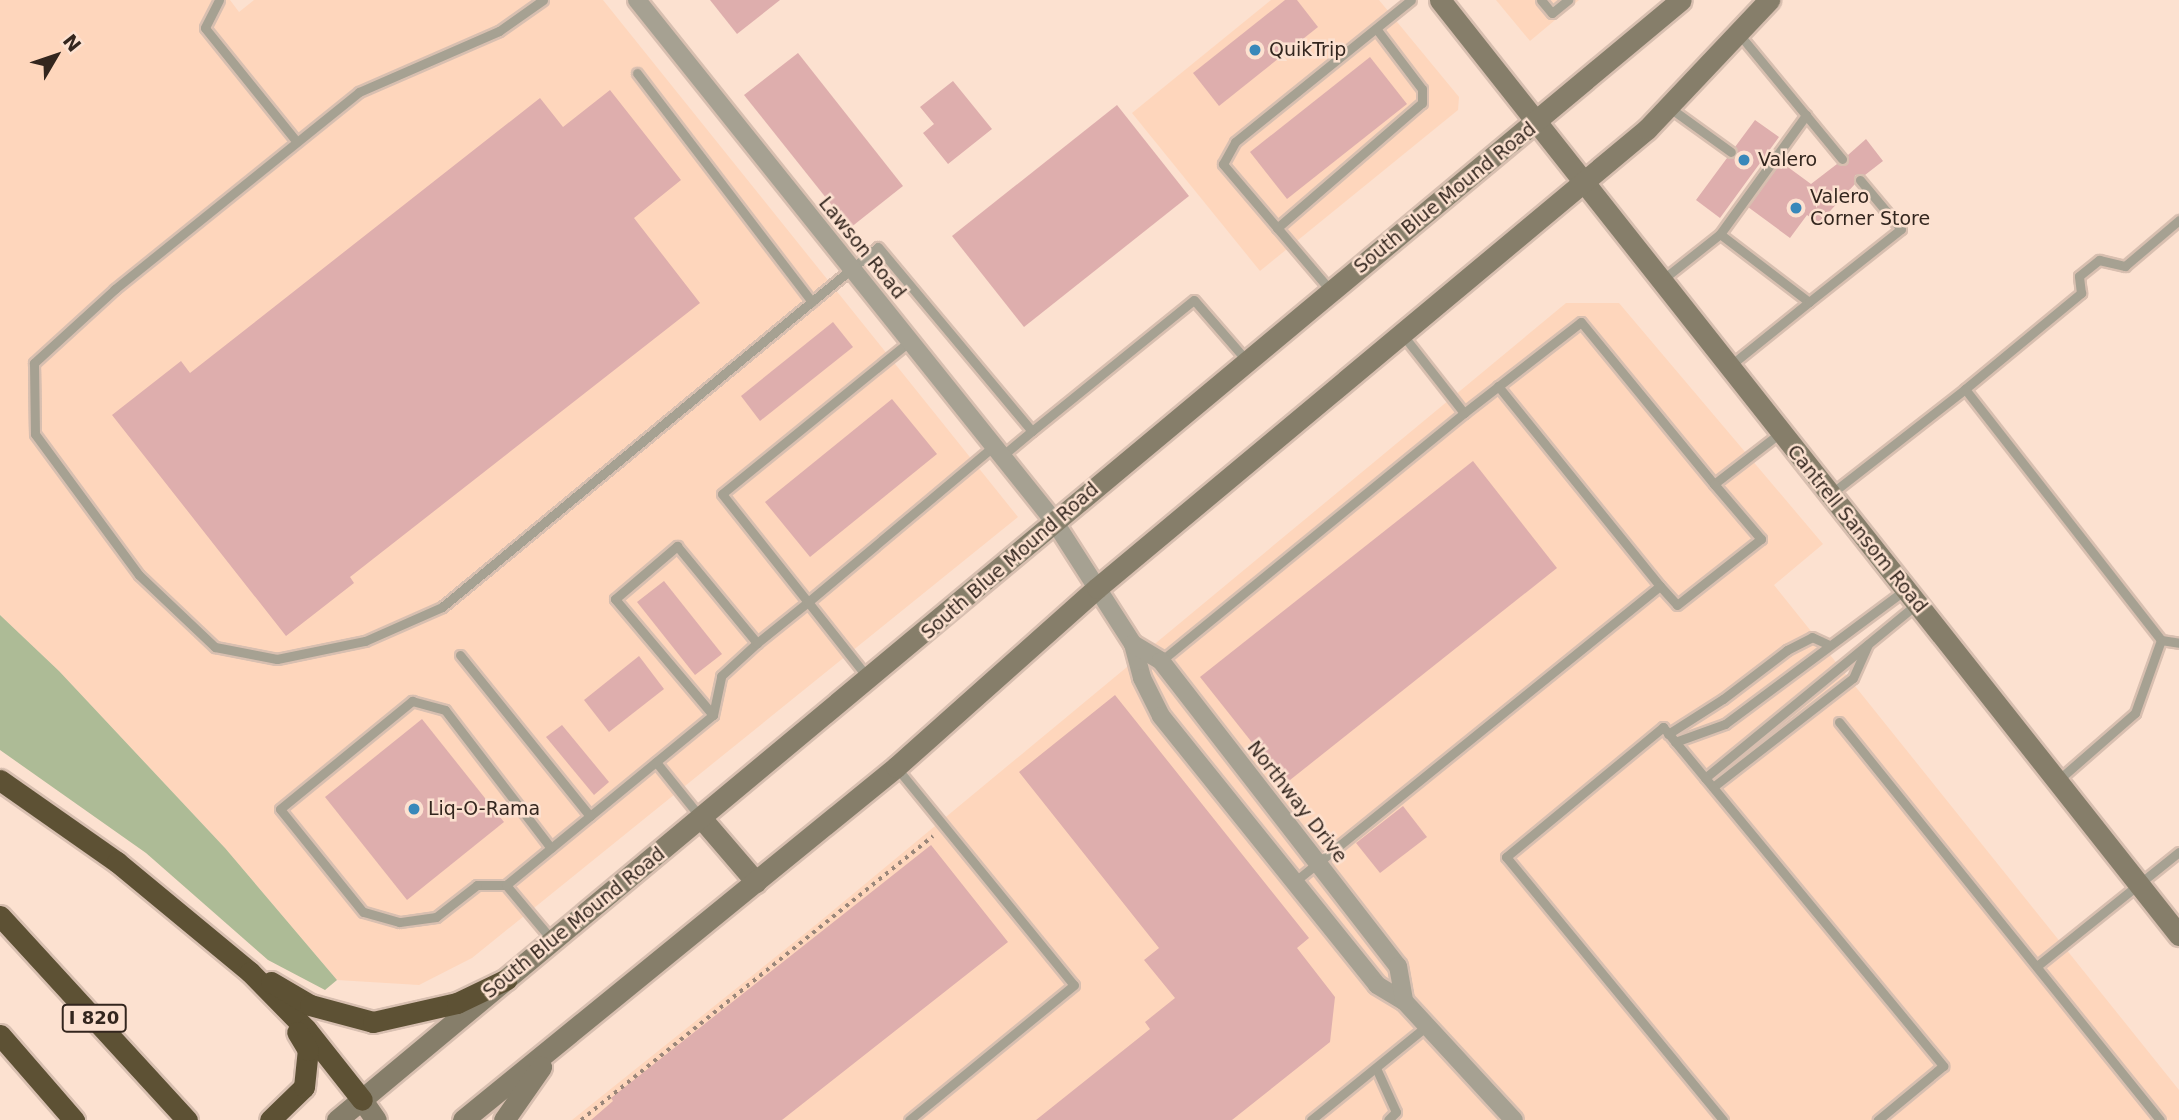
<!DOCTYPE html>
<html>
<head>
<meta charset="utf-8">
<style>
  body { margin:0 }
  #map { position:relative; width:2179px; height:1120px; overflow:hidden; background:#fce1d0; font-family:"DejaVu Sans",sans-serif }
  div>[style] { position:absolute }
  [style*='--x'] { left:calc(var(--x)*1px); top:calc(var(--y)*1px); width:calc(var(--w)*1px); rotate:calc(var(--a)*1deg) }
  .built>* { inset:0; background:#fed6bc }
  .green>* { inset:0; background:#adbb96 }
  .building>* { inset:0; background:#deaead }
  .path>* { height:3.5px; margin-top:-1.75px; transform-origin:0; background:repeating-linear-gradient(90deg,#9a8679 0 3.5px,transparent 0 8.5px) }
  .roads { filter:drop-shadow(2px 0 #d8bfb0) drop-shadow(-2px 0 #d8bfb0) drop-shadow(0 2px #d8bfb0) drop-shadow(0 -2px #d8bfb0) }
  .lane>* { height:9px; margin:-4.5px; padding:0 4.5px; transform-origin:4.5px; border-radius:4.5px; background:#a6a192 }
  .street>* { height:18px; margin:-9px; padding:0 9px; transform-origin:9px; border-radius:9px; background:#a6a192 }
  .secondary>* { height:21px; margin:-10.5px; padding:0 10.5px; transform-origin:10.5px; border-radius:10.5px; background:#867e6a }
  .highway>* { height:21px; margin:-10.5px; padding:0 10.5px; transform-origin:10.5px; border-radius:10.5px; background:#5d5134 }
  .dots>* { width:19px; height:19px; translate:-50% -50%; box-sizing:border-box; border:4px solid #fce1d0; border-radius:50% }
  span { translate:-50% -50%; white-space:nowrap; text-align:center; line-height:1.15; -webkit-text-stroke:5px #fce1d0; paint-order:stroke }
  .shield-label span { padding:2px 5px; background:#fce1d0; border:2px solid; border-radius:5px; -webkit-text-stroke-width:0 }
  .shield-label { font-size:18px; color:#33261e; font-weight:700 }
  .poi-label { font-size:19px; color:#33261e }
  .left { translate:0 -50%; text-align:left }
  .street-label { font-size:19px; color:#33261e }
  .north { position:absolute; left:21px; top:21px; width:70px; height:70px; -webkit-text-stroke:5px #fce1d0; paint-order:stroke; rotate:51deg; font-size:19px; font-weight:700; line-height:28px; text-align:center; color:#33261e }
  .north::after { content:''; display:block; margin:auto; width:24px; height:32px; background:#33261e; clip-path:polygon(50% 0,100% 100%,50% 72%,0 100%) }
</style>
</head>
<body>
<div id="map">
  <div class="built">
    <div style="clip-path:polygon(0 0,230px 0,239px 12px,254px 0,603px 0,1018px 517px,472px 958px,419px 985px,337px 980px,225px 848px,59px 671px,0 615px)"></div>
    <div style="clip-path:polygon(1271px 0,1379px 0,1459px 97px,1458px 110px,1260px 271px,1132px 113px)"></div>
    <div style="clip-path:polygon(1496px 0,1579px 0,1530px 41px)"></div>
    <div style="clip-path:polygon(1566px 303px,1619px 303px,1823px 544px,1774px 585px,2179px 1090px,2179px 1120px,572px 1120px,818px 923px)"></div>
  </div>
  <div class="green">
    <div style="clip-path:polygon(0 615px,59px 671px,225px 848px,337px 980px,325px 990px,268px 960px,146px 853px,0 750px)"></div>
  </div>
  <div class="building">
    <div style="clip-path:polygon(710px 0,780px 0,737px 34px)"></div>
    <div style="clip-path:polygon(1285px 0,1297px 0,1318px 27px,1219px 106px,1193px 73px)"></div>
    <div style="clip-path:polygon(798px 53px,903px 186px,850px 228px,744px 95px)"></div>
    <div style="clip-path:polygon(1370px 57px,1407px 104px,1287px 199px,1250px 152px)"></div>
    <div style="clip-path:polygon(953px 81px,992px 129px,948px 164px,923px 133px,934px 124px,920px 107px)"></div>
    <div style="clip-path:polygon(610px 90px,681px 180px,634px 218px,700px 303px,350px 577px,354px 583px,286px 636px,112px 415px,181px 361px,190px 373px,540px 98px,563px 127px)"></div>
    <div style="clip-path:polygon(1117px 105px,1189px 196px,1024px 327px,952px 236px)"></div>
    <div style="clip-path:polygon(1755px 120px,1779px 137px,1720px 218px,1696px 200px,1727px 158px,1736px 157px,1735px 147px)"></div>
    <div style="clip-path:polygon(1866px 139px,1883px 161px,1865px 175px,1855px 175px,1855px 184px,1819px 223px,1807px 215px,1790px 238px,1748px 207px,1781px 162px,1811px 184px,1837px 164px,1846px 165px,1848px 155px)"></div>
    <div style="clip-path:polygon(833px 322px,853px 347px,760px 421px,741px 396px)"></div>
    <div style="clip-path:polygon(892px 399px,937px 454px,810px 557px,765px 502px)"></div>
    <div style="clip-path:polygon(1473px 461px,1557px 568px,1285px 784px,1200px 677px)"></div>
    <div style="clip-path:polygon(664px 581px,722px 654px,695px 675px,637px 602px)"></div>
    <div style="clip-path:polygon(639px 656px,664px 689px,609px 732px,584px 700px)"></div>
    <div style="clip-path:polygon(1115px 695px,1309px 938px,1297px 948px,1335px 997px,1330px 1042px,1232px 1120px,1036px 1120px,1150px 1029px,1145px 1022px,1175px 998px,1144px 960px,1159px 948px,1019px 772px)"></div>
    <div style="clip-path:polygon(422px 719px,504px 822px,407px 900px,325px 797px)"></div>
    <div style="clip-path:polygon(562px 725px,609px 782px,594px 795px,546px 737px)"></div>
    <div style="clip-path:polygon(1403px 806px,1427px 837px,1380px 873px,1356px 843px)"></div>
    <div style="clip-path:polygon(931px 845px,1008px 942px,782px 1120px,591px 1120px,613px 1101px,611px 1098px)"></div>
  </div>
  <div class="path">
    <div style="--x:581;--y:1120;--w:452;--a:-38.9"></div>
  </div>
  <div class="roads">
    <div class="lane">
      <div style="--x:219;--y:0;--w:31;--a:117"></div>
      <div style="--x:205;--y:28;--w:146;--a:51.1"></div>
      <div style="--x:543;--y:0;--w:54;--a:144.8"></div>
      <div style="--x:499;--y:31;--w:153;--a:156.5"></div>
      <div style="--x:359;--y:92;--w:314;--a:141.1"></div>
      <div style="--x:115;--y:289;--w:110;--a:137.6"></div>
      <div style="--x:34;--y:363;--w:71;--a:89.2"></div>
      <div style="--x:35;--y:434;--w:175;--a:53.6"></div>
      <div style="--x:139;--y:575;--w:105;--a:43.5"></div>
      <div style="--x:215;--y:647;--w:63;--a:11"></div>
      <div style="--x:277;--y:659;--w:90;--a:-11.6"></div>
      <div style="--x:365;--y:641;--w:84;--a:-23.8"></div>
      <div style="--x:442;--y:607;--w:565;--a:-39.55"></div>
      <div style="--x:878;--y:247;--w:240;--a:50.1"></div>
      <div style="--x:1032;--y:431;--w:208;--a:-39"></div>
      <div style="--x:1194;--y:300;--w:81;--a:49"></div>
      <div style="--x:1541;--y:0;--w:17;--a:50"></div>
      <div style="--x:1552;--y:13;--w:21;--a:-39"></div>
      <div style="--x:1739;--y:34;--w:162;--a:50.5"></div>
      <div style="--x:637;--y:73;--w:288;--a:52.6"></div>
      <div style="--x:1670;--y:108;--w:75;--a:35.8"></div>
      <div style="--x:1277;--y:228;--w:191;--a:-40.8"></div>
      <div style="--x:1422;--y:103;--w:14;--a:-90"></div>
      <div style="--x:1422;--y:89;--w:73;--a:-127.2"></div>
      <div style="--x:1720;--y:234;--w:147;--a:-54.1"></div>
      <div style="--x:1662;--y:280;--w:74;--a:-38.4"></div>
      <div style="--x:1720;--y:234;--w:112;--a:37.4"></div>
      <div style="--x:1809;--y:302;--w:100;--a:141.1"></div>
      <div style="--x:1331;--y:291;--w:167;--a:-130.4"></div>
      <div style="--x:1223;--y:164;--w:25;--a:-61"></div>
      <div style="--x:1235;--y:142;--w:226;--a:-38.9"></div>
      <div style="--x:1809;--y:302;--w:117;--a:-38.4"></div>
      <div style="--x:1901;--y:229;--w:64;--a:-129.9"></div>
      <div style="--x:910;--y:341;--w:242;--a:140.9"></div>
      <div style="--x:722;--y:494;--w:138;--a:51.5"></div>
      <div style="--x:808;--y:602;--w:243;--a:-40"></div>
      <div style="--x:1498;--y:386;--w:257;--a:51"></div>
      <div style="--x:1965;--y:389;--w:151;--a:-39.6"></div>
      <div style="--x:2081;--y:293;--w:17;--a:-97"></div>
      <div style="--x:2079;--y:276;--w:26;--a:-39"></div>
      <div style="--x:2099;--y:260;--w:27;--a:13"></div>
      <div style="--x:2125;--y:266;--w:71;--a:-40.4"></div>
      <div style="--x:1464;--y:413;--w:148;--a:-37.9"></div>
      <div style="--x:1581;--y:322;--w:210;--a:50.6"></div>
      <div style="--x:1714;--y:484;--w:83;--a:-37.7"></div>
      <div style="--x:1002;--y:456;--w:39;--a:-40"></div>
      <div style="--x:1832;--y:493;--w:169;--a:-38"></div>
      <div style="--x:1965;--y:389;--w:318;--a:52"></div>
      <div style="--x:460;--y:655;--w:207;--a:51.1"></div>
      <div style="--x:1161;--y:661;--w:392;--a:-39.3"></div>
      <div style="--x:1464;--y:413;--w:100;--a:-128.1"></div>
      <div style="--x:713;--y:715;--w:40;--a:-78"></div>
      <div style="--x:721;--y:676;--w:49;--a:-42.5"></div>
      <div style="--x:1839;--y:722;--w:511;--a:51.11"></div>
      <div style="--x:1668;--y:734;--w:65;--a:-32.5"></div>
      <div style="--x:1723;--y:699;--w:81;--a:-37.4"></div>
      <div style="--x:1787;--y:650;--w:28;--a:-27"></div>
      <div style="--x:1812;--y:637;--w:19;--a:25"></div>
      <div style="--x:1675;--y:742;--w:53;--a:-19.8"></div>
      <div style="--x:1725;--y:724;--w:224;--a:-36.7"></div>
      <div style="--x:656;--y:762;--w:72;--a:51.2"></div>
      <div style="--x:896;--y:767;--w:281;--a:50.8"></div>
      <div style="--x:1074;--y:985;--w:213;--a:140.7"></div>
      <div style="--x:1705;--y:778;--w:274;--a:-39.4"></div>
      <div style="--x:2056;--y:782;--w:105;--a:-41.1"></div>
      <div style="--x:2135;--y:713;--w:77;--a:-70.4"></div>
      <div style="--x:2161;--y:640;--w:18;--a:9"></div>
      <div style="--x:1713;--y:787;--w:177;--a:-37.9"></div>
      <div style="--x:1853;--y:678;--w:37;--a:-66"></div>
      <div style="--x:1293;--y:883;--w:472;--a:-39"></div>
      <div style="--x:1660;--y:586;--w:25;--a:48"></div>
      <div style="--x:1677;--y:605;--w:107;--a:-38.2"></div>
      <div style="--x:1761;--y:539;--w:72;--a:-130.5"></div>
      <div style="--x:506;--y:885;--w:29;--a:180"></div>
      <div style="--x:477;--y:885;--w:52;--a:142"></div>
      <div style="--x:436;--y:917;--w:37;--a:172"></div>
      <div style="--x:399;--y:922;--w:37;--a:-164"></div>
      <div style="--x:363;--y:912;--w:132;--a:-128.9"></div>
      <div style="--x:280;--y:809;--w:171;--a:-39.3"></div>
      <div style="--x:412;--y:701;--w:34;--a:15"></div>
      <div style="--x:445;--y:710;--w:174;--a:52.5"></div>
      <div style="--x:552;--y:940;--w:72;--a:-129.9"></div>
      <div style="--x:506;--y:885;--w:268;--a:-39.4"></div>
      <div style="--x:713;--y:715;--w:152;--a:-130.2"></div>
      <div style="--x:615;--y:599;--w:82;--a:-40.5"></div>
      <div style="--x:677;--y:546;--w:126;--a:50.5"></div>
      <div style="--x:757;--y:643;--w:65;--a:-38.8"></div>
      <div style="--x:808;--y:602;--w:97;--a:51.7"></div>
      <div style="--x:2037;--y:966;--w:182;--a:-38.8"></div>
      <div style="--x:1376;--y:1068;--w:48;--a:65.6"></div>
      <div style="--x:1396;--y:1112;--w:11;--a:135"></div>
      <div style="--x:1311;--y:1120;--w:151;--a:-39.1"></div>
      <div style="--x:1723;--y:1120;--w:341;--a:-129.5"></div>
      <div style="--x:1506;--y:857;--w:204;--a:-39.6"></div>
      <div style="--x:1663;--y:727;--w:440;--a:50.4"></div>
      <div style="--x:1943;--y:1066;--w:85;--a:140.3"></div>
    </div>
    <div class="street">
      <div style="--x:637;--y:0;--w:667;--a:51.33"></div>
      <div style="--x:1054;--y:521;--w:146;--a:57.3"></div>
      <div style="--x:1133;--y:644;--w:35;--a:75"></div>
      <div style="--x:1142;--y:678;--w:42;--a:63.4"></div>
      <div style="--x:1161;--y:716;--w:345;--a:51.2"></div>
      <div style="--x:1377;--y:985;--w:31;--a:31"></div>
      <div style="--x:1404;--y:1001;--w:162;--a:47.3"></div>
      <div style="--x:1133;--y:644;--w:33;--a:31"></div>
      <div style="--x:1161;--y:661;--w:386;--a:52.2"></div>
      <div style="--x:1398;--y:966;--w:36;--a:80"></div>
    </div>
    <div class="secondary">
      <div style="--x:1440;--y:0;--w:1192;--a:51.68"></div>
      <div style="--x:702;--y:819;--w:83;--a:49.4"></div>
      <div style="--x:362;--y:1100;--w:24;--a:55"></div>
      <div style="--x:337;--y:1120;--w:1749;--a:-39.81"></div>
      <div style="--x:463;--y:1120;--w:559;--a:-39.19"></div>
      <div style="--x:896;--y:767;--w:269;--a:-41.7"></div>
      <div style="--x:1097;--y:588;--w:716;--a:-39.85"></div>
      <div style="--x:1647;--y:129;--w:178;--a:-46.6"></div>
      <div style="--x:504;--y:1120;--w:65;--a:-55.1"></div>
    </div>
    <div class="highway">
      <div style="--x:0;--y:780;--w:143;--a:35"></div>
      <div style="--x:117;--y:862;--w:173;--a:39.6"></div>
      <div style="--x:250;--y:972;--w:80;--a:45.5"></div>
      <div style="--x:306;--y:1029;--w:90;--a:51.7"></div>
      <div style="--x:0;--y:916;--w:277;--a:47.5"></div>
      <div style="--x:271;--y:982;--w:45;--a:30.5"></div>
      <div style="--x:310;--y:1005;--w:65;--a:15.1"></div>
      <div style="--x:373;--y:1022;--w:86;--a:-12.7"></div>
      <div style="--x:457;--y:1003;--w:55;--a:-25.6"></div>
      <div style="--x:0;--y:1035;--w:113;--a:49"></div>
      <div style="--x:270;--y:1120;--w:47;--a:-44.1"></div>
      <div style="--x:304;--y:1087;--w:37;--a:-84"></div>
      <div style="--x:308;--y:1050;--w:21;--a:-121"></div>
    </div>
  </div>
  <div class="dots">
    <div style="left:1255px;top:50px;background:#3988ba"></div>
    <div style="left:1744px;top:160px;background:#3988ba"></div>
    <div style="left:1796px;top:208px;background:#3988ba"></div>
    <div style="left:414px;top:809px;background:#3988ba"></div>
  </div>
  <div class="shield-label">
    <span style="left:94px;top:1018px">I 820</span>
  </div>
  <div class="poi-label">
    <span class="left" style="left:1269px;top:50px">QuikTrip</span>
    <span class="left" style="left:1758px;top:160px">Valero</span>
    <span class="left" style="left:1810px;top:208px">Valero<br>Corner Store</span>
    <span class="left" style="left:428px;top:809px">Liq-O-Rama</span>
  </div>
  <div class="street-label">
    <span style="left:1445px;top:198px;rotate:-39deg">South Blue Mound Road</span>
    <span style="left:862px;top:248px;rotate:51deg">Lawson Road</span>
    <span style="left:1857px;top:529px;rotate:51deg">Cantrell Sansom Road</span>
    <span style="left:1010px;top:561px;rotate:-41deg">South Blue Mound Road</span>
    <span style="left:1297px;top:802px;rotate:52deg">Northway Drive</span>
    <span style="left:574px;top:923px;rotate:-39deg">South Blue Mound Road</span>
  </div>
  <div class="north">N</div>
</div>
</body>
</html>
